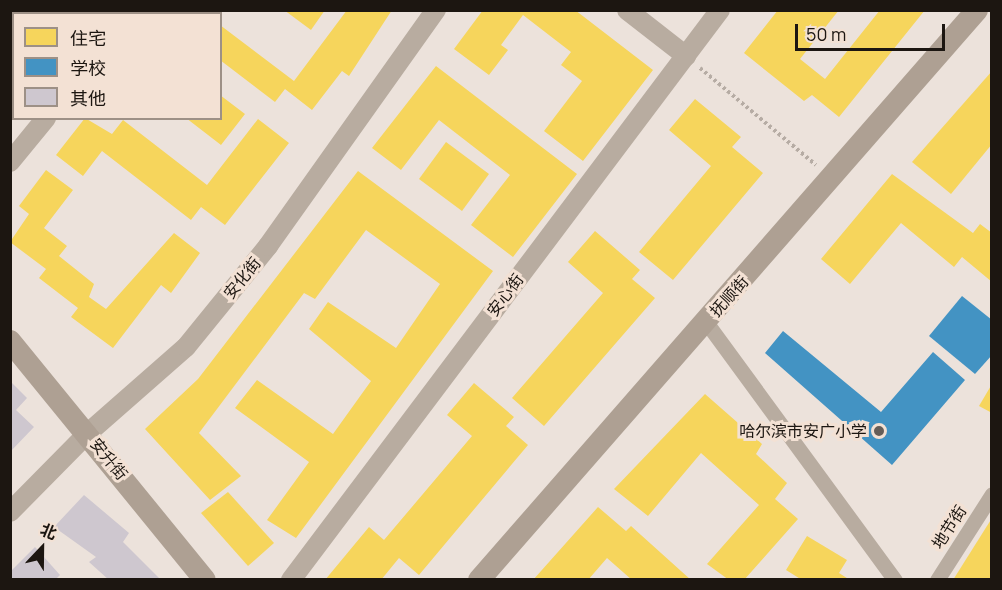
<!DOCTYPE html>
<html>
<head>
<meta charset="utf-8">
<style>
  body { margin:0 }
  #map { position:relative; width:1002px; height:590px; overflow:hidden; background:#ece2db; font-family:Manrope,"Noto Sans SC",sans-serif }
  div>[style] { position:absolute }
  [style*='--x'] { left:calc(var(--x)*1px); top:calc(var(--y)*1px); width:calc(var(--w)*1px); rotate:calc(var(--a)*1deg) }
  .homes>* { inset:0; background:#f6d55c }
  .schools>* { inset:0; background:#4393c3 }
  .building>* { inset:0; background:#cec7cf }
  .path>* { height:4px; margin-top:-2px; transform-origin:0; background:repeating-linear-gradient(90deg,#b6aca4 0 3px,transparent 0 6px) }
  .minor>* { height:15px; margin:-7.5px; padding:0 7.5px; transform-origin:7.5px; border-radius:7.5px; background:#b8aca0 }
  .tertiary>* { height:20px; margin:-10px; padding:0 10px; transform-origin:10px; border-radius:10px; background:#b8aca0 }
  .secondary>* { height:22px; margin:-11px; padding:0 11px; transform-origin:11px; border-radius:11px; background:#aea093 }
  .dots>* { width:16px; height:16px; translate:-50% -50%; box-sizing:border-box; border:3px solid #f3e1d4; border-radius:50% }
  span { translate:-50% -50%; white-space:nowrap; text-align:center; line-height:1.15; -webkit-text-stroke:6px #f3e1d4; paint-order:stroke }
  .street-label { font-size:16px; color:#1c1611 }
  .poi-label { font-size:16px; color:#1c1611 }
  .right { translate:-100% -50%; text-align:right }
  .frame { position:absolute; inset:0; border:12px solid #1c1611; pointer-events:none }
  .legend { position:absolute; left:12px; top:12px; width:210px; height:108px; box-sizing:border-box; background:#f3e1d4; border:2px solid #9d9086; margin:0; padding:8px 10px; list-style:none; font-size:18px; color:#1c1611 }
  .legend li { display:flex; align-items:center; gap:12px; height:30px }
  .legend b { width:30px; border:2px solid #9d9086 }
  .north { position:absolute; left:12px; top:518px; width:60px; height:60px; -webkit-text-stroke:4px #f3e1d4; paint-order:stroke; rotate:22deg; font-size:16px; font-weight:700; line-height:24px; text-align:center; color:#1c1611 }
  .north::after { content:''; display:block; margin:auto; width:21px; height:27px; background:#1c1611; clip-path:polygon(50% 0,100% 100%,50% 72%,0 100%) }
  .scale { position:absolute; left:795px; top:24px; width:150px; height:27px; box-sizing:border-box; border:3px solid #1c1611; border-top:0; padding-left:8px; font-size:18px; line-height:21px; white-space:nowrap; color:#1c1611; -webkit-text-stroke:4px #f3e1d4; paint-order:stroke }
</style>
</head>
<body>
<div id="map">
  <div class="homes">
    <div style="clip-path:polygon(21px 10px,82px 10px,80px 14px)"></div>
    <div style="clip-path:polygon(284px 10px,325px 10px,311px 30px)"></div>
    <div style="clip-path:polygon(347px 10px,392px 10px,349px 76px,342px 71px,312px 110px,285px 89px,275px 102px,220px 60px,220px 25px,294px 81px)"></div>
    <div style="clip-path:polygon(483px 10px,575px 10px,653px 70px,583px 161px,544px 131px,582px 81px,561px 65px,571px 52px,523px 15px,501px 45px,508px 50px,489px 75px,454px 49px)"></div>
    <div style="clip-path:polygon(778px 10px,839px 10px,800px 59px,825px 79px,880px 10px,925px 10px,839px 117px,812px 95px,804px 101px,744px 53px)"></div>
    <div style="clip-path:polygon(10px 18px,14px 21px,10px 87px)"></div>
    <div style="clip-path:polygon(436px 66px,577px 174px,513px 257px,471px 225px,510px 175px,439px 120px,401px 170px,372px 148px)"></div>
    <div style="clip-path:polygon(992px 71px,992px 144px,951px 194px,912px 162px)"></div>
    <div style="clip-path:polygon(220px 95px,245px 114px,221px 145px,186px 118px,220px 118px)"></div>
    <div style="clip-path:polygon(695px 99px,741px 137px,732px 147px,763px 173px,673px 280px,639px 252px,711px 166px,669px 130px)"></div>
    <div style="clip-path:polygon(85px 118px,112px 134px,123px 120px,207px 185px,258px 119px,289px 143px,225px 225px,201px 207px,191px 220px,102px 151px,83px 176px,56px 155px)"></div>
    <div style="clip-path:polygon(446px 142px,489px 174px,462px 211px,419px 179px)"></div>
    <div style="clip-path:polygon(46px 170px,73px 190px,44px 228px,67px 246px,59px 256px,94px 284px,89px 297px,106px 309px,174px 233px,200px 253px,171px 293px,161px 285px,113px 348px,71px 317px,78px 308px,39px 278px,46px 269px,10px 242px,29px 214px,19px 206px)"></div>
    <div style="clip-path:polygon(358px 171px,493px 271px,296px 538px,267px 520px,309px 462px,235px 408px,257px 380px,333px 434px,371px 381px,309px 329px,328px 302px,396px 348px,440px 284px,366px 230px,315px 299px,304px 293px,199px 433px,241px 476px,210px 500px,145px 429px,198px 379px)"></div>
    <div style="clip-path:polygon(892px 174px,973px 233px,980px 224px,992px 233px,992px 282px,962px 257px,954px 267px,901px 223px,850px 284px,821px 259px)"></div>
    <div style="clip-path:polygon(595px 231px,640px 270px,632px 279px,655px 298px,544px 426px,512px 398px,603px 293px,568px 262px)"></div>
    <div style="clip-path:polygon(474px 383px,514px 417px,506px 426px,528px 445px,419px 575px,399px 558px,381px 580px,325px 580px,369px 527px,384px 540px,472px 436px,447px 415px)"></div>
    <div style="clip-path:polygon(992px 384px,992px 413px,979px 406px)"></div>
    <div style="clip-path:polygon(705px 394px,762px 444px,756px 454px,787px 483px,775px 499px,798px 519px,744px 580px,729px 580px,707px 564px,759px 505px,701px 453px,648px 516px,614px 489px)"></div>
    <div style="clip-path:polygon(228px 492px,274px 543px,248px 566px,201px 513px)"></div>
    <div style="clip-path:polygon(598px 507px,626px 531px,631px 526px,691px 580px,632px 580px,607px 558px,588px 580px,533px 580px)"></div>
    <div style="clip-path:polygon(992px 518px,992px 580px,953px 580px)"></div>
    <div style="clip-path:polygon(807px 536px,847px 560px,839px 573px,850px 580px,802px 580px,786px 570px)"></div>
  </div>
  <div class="schools">
    <div style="clip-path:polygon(962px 296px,992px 320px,992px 355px,975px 374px,929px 336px)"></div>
    <div style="clip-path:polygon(783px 331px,881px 412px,933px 352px,965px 380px,892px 465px,765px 353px)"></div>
  </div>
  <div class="building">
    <div style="clip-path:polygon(10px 381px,27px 398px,16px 410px,34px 427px,10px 452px)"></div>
    <div style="clip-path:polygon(84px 495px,129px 533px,123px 542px,161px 580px,109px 580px,89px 562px,96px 557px,54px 527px)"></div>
    <div style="clip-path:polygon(35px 547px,60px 575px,55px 580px,10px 580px,10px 572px)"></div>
  </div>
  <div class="path">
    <div style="--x:700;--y:68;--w:151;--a:39.9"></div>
  </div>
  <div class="minor">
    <div style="--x:706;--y:322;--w:320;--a:53.8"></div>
    <div style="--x:937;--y:580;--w:102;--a:-57.4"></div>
  </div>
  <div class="tertiary">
    <div style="--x:627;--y:10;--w:75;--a:37.9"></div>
    <div style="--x:132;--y:14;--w:4;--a:-63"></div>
    <div style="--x:10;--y:162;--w:57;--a:-50.7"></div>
    <div style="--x:10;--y:512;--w:111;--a:-45.4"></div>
    <div style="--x:88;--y:433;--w:130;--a:-41.3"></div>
    <div style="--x:186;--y:347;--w:130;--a:-50.9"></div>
    <div style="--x:268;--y:246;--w:290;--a:-54.6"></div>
    <div style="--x:291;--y:580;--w:713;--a:-53.03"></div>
  </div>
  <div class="secondary">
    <div style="--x:10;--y:341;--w:308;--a:50.8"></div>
    <div style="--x:479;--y:580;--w:757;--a:-48.86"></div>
  </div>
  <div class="dots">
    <div style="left:879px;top:431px;background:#655d58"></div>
  </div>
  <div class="street-label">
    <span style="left:242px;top:278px;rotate:-51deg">安化街</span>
    <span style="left:505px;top:295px;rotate:-53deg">安心街</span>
    <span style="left:729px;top:296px;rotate:-48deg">抚顺街</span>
    <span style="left:109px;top:459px;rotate:51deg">安升街</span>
    <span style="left:949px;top:527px;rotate:-57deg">地节街</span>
  </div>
  <div class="poi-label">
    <span class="right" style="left:867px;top:431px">哈尔滨市安广小学</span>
  </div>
  <div class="frame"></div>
  <ul class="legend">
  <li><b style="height:16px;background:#f6d55c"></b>住宅</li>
  <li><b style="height:16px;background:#4393c3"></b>学校</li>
  <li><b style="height:16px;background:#cec7cf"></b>其他</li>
  </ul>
  <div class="north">北</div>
  <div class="scale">50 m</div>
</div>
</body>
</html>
